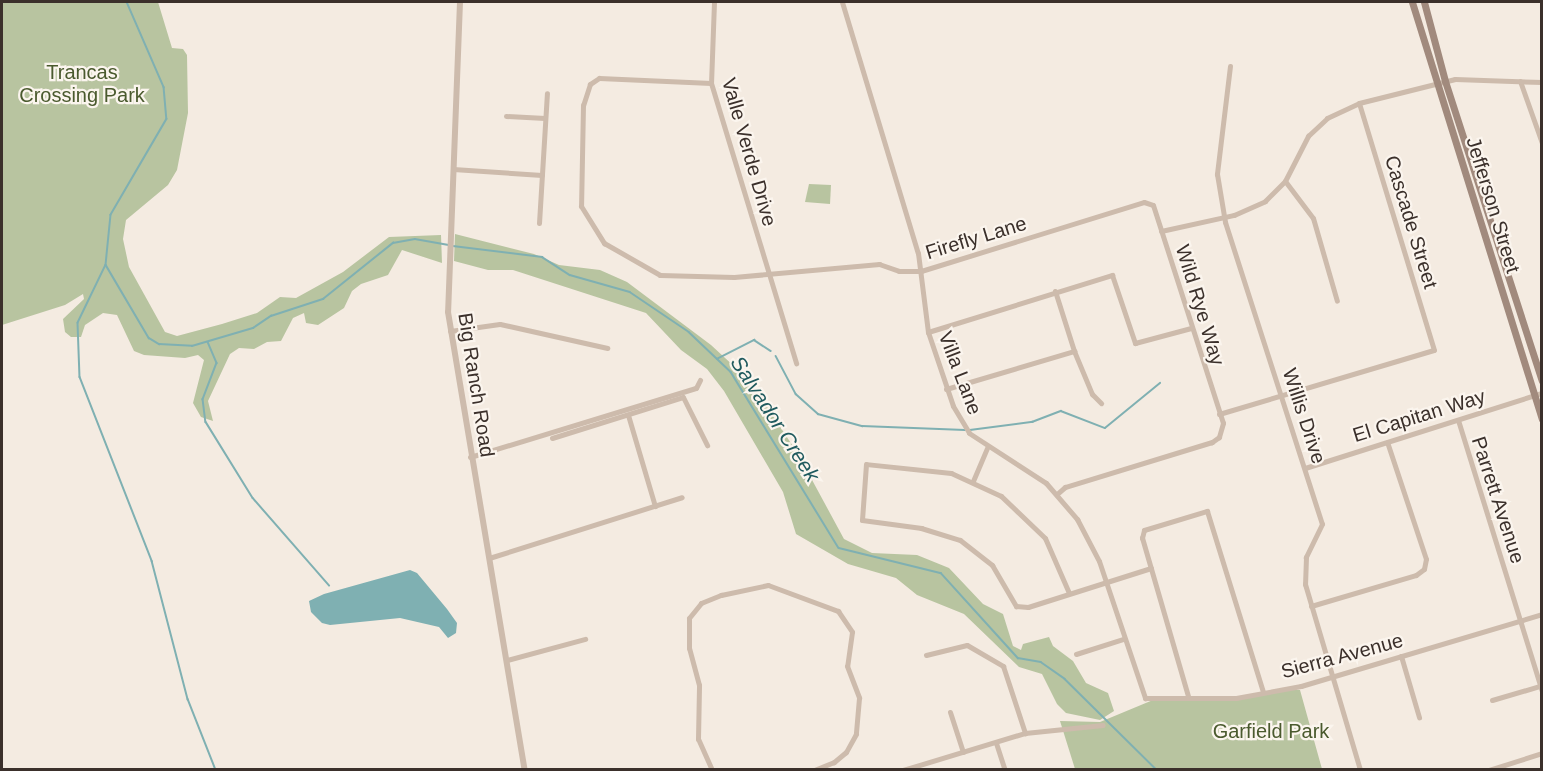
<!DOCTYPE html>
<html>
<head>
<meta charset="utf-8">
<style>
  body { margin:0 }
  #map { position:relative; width:1543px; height:771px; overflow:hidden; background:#f4ebe1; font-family:Arial,sans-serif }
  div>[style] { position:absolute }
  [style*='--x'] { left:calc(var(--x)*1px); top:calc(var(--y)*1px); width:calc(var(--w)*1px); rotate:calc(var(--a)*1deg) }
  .green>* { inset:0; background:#b8c4a0 }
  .water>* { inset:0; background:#7fb0b2 }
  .stream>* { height:1.5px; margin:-0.75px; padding:0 0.75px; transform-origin:0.75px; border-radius:0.75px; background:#7fb0b2 }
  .minor>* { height:5px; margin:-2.5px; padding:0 2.5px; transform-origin:2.5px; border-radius:2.5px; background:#cdbbac }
  .tertiary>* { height:6px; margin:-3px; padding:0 3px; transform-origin:3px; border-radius:3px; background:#cdbbac }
  .secondary>* { height:7px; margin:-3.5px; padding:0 3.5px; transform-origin:3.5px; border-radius:3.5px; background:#a18a7d }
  span { translate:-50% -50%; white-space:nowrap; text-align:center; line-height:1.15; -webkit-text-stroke:4.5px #fbf5ee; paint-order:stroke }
  .park-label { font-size:20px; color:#4a5a2e }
  .street-label { font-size:20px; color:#3b302b }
  .water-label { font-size:21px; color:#1f5a5e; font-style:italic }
  .frame { position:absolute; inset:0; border:3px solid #3b302b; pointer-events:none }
</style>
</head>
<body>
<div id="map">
  <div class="green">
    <div style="clip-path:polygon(2px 2px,158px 2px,172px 48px,183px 49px,187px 55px,188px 113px,177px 170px,168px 185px,126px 220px,123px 239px,129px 267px,165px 332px,177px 336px,222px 324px,257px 313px,280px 297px,296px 298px,343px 272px,389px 237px,441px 235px,442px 263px,402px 250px,388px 275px,361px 284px,352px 291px,344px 308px,318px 325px,306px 323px,304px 313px,293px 318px,281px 341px,267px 342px,254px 349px,239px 348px,230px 354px,208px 401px,213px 421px,201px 417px,193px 403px,204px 360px,198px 355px,185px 358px,144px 355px,134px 351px,117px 315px,103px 313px,85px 325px,81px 337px,71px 337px,65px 332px,63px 319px,84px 299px,83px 294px,65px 305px,2px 325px)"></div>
    <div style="clip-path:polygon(809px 184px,831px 185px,830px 204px,805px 202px)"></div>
    <div style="clip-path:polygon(455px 234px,534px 254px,559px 265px,600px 270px,627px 282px,711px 345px,750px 381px,798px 454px,844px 539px,872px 553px,917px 555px,949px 568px,983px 604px,1003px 614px,1013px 646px,1021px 650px,1023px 644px,1049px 637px,1053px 646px,1073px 661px,1086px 683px,1108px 693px,1114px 711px,1100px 720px,1066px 713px,1057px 704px,1042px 674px,1019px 667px,964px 614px,917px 595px,896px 578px,848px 564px,796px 534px,783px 492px,724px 391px,707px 369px,681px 350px,646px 313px,513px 270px,488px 270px,454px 261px)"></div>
    <div style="clip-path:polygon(1282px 689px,1300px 690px,1322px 769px,1075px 769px,1060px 721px,1100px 722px,1153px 700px,1245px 698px)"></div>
  </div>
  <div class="water">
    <div style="clip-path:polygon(410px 570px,417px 573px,447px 609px,457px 623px,456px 633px,448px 638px,439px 627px,400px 618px,330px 625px,322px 623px,311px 612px,309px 601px,324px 594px)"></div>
  </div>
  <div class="stream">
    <div style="--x:127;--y:2;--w:93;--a:66.5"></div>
    <div style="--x:164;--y:87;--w:32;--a:85"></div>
    <div style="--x:167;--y:119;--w:111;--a:120.3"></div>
    <div style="--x:111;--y:215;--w:50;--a:95.7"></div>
    <div style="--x:106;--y:265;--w:85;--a:59.5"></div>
    <div style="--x:149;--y:338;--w:12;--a:31"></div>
    <div style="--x:159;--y:344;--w:33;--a:3"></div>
    <div style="--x:192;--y:346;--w:64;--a:-16.4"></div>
    <div style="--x:253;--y:328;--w:22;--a:-34"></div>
    <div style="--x:271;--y:316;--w:55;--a:-18.1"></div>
    <div style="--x:323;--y:299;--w:90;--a:-38.7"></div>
    <div style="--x:393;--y:243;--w:22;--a:-10"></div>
    <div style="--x:415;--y:239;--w:34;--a:10"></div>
    <div style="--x:453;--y:246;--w:90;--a:7"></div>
    <div style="--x:542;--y:257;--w:33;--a:33"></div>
    <div style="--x:570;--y:275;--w:62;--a:15.8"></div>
    <div style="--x:630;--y:292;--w:71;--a:34.1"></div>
    <div style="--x:689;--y:332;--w:58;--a:43.6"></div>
    <div style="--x:731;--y:372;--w:206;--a:58.5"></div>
    <div style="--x:839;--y:548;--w:105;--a:13.8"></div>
    <div style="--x:941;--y:573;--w:115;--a:47.8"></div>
    <div style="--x:1018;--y:658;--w:23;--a:10"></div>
    <div style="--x:1041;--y:662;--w:29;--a:35"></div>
    <div style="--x:1065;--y:679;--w:129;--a:44.7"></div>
    <div style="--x:106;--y:265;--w:64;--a:115.8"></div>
    <div style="--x:78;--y:323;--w:54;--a:87.9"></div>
    <div style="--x:80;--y:377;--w:198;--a:68.6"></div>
    <div style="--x:152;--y:561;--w:143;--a:75.4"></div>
    <div style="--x:188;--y:699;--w:76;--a:68.5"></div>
    <div style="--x:208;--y:342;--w:23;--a:67"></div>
    <div style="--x:217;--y:363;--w:39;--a:111"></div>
    <div style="--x:203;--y:399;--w:23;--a:83"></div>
    <div style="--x:206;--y:422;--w:89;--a:58.3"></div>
    <div style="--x:253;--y:498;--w:116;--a:48.9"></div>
    <div style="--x:776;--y:356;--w:43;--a:62.2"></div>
    <div style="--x:796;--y:394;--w:30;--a:42"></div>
    <div style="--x:818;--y:414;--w:46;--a:15.3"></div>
    <div style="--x:862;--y:426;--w:103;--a:2.2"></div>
    <div style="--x:717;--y:359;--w:42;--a:-27.2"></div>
    <div style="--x:754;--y:340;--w:20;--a:33"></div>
    <div style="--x:970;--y:430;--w:63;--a:-7.4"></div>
    <div style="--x:1032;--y:422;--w:31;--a:-21"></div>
    <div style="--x:1061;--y:411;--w:47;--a:21.1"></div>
    <div style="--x:1105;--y:428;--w:71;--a:-39.3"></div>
  </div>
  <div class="minor">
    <div style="--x:714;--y:2;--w:81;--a:92.1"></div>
    <div style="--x:711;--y:83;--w:293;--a:73.1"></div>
    <div style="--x:842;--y:2;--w:262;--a:73.2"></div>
    <div style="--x:918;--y:253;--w:80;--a:82.8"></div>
    <div style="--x:928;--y:332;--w:78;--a:71.3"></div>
    <div style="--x:953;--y:406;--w:31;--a:59"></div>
    <div style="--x:969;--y:433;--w:92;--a:33"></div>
    <div style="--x:1046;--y:483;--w:48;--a:49.3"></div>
    <div style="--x:1077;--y:519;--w:47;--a:62.4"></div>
    <div style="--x:1099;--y:561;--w:145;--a:71.4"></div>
    <div style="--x:1145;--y:698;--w:91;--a:0"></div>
    <div style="--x:1236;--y:698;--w:66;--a:-10.5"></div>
    <div style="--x:1301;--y:686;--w:252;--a:-16.6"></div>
    <div style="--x:1230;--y:66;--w:109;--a:96.9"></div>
    <div style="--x:1217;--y:174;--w:49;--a:80.5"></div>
    <div style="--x:1225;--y:222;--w:317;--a:72.2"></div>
    <div style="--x:1322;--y:524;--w:37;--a:116"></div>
    <div style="--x:1306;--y:557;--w:27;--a:92"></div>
    <div style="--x:1305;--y:584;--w:194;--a:73.5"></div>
    <div style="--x:1520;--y:81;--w:66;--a:70.5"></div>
    <div style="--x:711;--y:83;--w:112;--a:-177.4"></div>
    <div style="--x:599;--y:78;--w:11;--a:146"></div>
    <div style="--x:590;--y:84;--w:22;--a:108"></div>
    <div style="--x:583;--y:105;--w:101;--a:91.1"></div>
    <div style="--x:581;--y:206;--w:44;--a:58.1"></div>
    <div style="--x:604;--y:243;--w:64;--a:29.7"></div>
    <div style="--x:660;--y:275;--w:74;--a:1.5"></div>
    <div style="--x:734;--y:277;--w:146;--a:-5.1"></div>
    <div style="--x:879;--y:264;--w:21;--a:19"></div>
    <div style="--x:899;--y:271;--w:22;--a:0"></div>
    <div style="--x:921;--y:271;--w:233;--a:-17.2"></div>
    <div style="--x:1144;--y:202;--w:9;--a:18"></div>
    <div style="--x:1153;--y:205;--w:229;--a:72.2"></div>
    <div style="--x:1223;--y:423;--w:15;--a:106"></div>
    <div style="--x:1219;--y:437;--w:9;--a:144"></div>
    <div style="--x:1212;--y:442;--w:154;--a:163"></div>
    <div style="--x:1065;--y:487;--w:9;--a:139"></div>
    <div style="--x:506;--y:116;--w:39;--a:3"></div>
    <div style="--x:453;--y:169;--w:89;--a:3.9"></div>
    <div style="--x:1285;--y:181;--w:46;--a:52.9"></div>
    <div style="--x:1313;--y:218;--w:86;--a:73.9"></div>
    <div style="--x:539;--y:223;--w:130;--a:-86.5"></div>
    <div style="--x:1161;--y:231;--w:75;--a:-12.4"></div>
    <div style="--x:1234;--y:215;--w:34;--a:-24"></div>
    <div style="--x:1265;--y:201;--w:28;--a:-45"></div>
    <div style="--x:1285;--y:181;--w:51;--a:-62.9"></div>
    <div style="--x:1308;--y:136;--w:26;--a:-43"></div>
    <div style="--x:1327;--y:118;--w:35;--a:-25"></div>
    <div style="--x:1359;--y:103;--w:99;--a:-14"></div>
    <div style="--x:1455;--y:79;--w:87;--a:2"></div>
    <div style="--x:1055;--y:291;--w:63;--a:72.4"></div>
    <div style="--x:1074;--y:351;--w:47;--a:67.3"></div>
    <div style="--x:1092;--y:394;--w:13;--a:45"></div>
    <div style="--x:450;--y:331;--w:50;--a:-8"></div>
    <div style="--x:500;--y:324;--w:110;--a:12.6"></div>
    <div style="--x:928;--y:332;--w:193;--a:-17.2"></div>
    <div style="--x:1112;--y:275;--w:72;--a:71.3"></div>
    <div style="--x:1135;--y:343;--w:58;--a:-15"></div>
    <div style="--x:946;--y:389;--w:134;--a:-16.5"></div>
    <div style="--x:1219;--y:414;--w:224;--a:-16.6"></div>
    <div style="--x:1434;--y:350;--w:258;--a:-106.9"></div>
    <div style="--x:628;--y:415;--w:95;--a:73.5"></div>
    <div style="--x:1458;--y:420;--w:285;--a:72.8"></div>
    <div style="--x:552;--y:438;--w:137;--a:-17.4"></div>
    <div style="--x:683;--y:397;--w:54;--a:63.4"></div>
    <div style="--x:470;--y:457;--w:236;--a:-17"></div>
    <div style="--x:696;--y:388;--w:9;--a:-63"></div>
    <div style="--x:1305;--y:468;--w:249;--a:-17.6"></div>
    <div style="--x:973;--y:481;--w:36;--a:-67"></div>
    <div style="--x:489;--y:558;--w:202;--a:-17.5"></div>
    <div style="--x:1069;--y:593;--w:60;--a:-113.6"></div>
    <div style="--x:1045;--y:538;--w:61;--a:-136.3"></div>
    <div style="--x:1001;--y:496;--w:55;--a:-155.3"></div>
    <div style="--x:951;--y:473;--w:85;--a:-174"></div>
    <div style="--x:866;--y:464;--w:56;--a:94.1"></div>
    <div style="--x:862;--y:520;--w:60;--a:7.7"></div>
    <div style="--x:921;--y:528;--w:41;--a:17.1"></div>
    <div style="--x:960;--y:540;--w:41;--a:38"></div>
    <div style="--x:992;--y:565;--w:48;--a:59.7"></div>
    <div style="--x:1016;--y:606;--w:12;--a:5"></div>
    <div style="--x:1028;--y:607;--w:129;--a:-17.6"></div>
    <div style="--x:1311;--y:606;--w:109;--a:-16.4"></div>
    <div style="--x:1416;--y:575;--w:10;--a:-37"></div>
    <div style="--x:1424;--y:569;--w:10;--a:-79"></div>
    <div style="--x:1426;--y:559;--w:123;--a:-108.4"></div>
    <div style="--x:1076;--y:654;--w:49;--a:-17.7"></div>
    <div style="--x:926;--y:655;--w:42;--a:-13.7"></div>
    <div style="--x:967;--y:645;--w:42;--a:30.3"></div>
    <div style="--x:1003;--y:666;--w:71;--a:71.8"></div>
    <div style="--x:1401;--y:656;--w:64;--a:73.6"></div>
    <div style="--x:507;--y:660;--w:81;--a:-15.1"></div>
    <div style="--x:1188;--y:696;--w:165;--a:-106.2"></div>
    <div style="--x:1142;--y:538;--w:8;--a:-76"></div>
    <div style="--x:1144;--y:530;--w:66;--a:-16.8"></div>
    <div style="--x:1207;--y:511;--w:189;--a:72.8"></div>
    <div style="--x:1492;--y:700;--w:50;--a:-16.3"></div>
    <div style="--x:950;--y:712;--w:42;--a:72"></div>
    <div style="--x:996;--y:743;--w:28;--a:72"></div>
    <div style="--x:712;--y:770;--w:34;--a:-114"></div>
    <div style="--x:698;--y:739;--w:54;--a:-88.9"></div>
    <div style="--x:699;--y:685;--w:38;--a:-105"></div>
    <div style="--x:689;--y:648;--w:30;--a:-90"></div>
    <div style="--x:689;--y:618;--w:19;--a:-51"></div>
    <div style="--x:701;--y:603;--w:22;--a:-22"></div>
    <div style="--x:721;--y:595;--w:48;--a:-12"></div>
    <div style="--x:768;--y:585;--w:75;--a:20.4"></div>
    <div style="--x:838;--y:611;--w:25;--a:56"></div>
    <div style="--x:852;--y:632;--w:34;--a:98"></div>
    <div style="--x:847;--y:666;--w:34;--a:69"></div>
    <div style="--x:859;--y:698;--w:36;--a:95"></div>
    <div style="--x:856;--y:734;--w:21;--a:119"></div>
    <div style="--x:846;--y:752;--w:16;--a:140"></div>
    <div style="--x:834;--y:762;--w:22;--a:158"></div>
    <div style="--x:903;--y:770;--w:127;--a:-16.9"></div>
    <div style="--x:1025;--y:733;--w:78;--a:-5.9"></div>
    <div style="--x:1489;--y:770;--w:56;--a:-17.8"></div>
  </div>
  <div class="tertiary">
    <div style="--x:460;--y:2;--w:310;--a:92.2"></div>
    <div style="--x:448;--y:312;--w:464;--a:80.5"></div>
  </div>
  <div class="secondary">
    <div style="--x:1412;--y:2;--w:437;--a:72.7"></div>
    <div style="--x:1424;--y:2;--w:82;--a:75.1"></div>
    <div style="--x:1445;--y:81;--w:315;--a:72.1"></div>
  </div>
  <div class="park-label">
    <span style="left:82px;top:84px">Trancas<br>Crossing Park</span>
    <span style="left:1271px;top:731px">Garfield Park</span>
  </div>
  <div class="street-label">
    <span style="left:749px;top:152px;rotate:74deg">Valle Verde Drive</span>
    <span style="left:1493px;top:205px;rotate:73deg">Jefferson Street</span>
    <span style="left:1411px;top:222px;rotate:73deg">Cascade Street</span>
    <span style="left:976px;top:238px;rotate:-17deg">Firefly Lane</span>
    <span style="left:1200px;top:305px;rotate:73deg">Wild Rye Way</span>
    <span style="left:960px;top:373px;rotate:69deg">Villa Lane</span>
    <span style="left:476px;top:385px;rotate:81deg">Big Ranch Road</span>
    <span style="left:1304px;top:416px;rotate:72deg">Willis Drive</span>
    <span style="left:1419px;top:416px;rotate:-17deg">El Capitan Way</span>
    <span style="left:1498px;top:500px;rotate:72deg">Parrett Avenue</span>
    <span style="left:1342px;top:656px;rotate:-15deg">Sierra Avenue</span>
  </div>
  <div class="water-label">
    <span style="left:775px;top:419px;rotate:57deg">Salvador Creek</span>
  </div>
  <div class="frame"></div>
</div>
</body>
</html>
